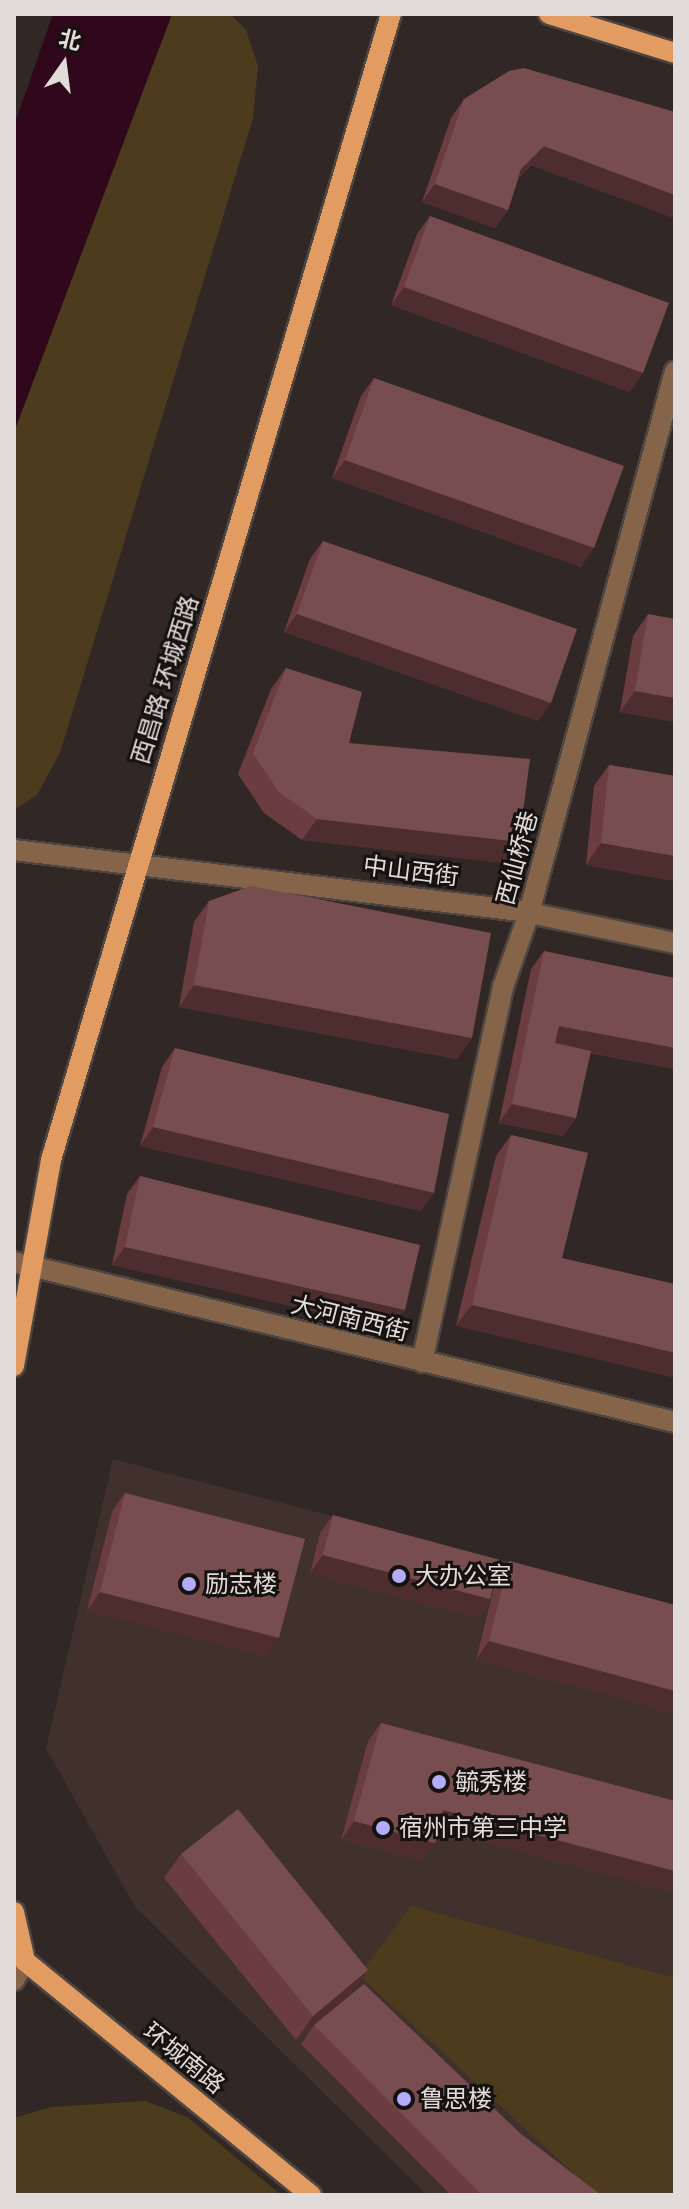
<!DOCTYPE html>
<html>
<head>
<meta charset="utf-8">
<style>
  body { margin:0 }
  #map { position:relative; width:689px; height:2209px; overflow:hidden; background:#312825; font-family:Arial,"Noto Sans SC",sans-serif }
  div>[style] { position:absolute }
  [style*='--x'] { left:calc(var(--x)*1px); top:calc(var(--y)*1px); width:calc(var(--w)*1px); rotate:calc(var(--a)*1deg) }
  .built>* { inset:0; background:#40312d }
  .green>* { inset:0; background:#4c3c1d }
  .water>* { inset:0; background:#31071c }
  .roads { filter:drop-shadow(2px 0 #4d4542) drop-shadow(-2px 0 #4d4542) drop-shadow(0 2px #4d4542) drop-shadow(0 -2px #4d4542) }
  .minor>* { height:20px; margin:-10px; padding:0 10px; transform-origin:10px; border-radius:10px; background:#866449 }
  .major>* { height:20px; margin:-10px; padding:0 10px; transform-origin:10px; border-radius:10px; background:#e29c62 }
  .wall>* { inset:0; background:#6b3c40 }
  .shaded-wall>* { inset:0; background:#4e2d2e }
  .building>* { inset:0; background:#784d50 }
  .dots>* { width:22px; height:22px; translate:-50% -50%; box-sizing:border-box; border:4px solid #161210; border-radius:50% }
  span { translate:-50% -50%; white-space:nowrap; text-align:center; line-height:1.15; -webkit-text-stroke:6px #161210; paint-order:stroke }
  .street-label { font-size:24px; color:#e1dbd9 }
  .poi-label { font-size:24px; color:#e1dbd9 }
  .left { translate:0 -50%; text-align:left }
  .frame { position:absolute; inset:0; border:16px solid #e1dbd9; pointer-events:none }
  .north { position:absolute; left:24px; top:24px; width:80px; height:80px; -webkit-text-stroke:6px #161210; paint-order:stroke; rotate:14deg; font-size:22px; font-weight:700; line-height:32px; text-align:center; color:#e1dbd9 }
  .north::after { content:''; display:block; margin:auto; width:28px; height:36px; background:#e1dbd9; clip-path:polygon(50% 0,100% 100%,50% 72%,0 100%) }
</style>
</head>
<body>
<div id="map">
  <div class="built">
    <div style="clip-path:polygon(113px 1459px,675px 1605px,675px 2195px,427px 2195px,135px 1907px,46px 1748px)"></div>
  </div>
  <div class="green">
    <div style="clip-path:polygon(172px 14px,230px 14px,246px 30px,258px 66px,253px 118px,60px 753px,37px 795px,14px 810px,14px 432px)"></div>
    <div style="clip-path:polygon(411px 1906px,675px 1978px,675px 2195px,597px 2195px,359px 1975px)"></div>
    <div style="clip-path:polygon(145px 2101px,187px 2117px,281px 2195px,14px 2195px,14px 2118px,51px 2107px)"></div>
  </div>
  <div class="water">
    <div style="clip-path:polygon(53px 14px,172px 14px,14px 432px,14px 126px)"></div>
  </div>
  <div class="roads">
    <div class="minor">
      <div style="--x:14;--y:850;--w:510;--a:6.87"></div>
      <div style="--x:520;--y:911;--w:158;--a:11.7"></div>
      <div style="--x:14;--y:1262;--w:680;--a:13.61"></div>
      <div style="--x:422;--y:1362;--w:384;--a:-77.8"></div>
      <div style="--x:503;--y:987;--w:78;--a:-70.6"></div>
      <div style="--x:529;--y:913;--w:561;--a:-74.92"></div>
      <div style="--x:14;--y:1980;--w:22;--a:-60"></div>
    </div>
    <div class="major">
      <div style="--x:549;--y:14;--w:132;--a:17.2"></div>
      <div style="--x:14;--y:1366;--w:209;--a:-79.8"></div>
      <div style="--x:51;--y:1160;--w:1195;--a:-73.48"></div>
      <div style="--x:14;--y:1912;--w:50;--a:77.3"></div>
      <div style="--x:25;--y:1961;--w:370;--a:39.3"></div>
    </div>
  </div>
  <div class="wall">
    <div style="clip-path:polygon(464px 99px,675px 112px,675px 216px,674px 218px,531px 165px,519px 177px,508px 210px,495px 228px,422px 202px,451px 118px)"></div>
    <div style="clip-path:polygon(430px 216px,630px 392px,391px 305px,417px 234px)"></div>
    <div style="clip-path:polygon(374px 378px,581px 567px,332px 478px,361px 396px)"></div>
    <div style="clip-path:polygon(323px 541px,538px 721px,284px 632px,310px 559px)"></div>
    <div style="clip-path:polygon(648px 614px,675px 722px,620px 712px,633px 636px)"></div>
    <div style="clip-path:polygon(286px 668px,349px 743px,504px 863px,302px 840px,264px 813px,238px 774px,271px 689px)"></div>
    <div style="clip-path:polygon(609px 765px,675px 776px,675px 881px,586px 865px,594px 786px)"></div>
    <div style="clip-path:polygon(209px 901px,472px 1038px,457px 1059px,179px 1007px,194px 922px)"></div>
    <div style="clip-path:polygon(544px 951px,675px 1069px,590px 1053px,576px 1118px,563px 1136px,499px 1123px,531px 969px)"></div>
    <div style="clip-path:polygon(175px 1048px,421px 1211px,140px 1146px,162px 1067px)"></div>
    <div style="clip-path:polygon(511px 1135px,588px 1153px,456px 1326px,496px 1156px)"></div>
    <div style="clip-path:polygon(140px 1176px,392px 1329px,112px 1265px,127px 1194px)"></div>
    <div style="clip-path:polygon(125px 1493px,266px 1656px,87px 1611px,112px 1512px)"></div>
    <div style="clip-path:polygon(333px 1515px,490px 1599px,477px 1618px,310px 1573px,320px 1533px)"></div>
    <div style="clip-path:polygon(509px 1561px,675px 1605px,675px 1713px,476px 1660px,496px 1579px)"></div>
    <div style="clip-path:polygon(381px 1723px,675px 1801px,675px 1893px,438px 1830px,435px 1843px,422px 1861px,341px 1840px,368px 1741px)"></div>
    <div style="clip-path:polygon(181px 1854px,368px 1970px,351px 1994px,522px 2135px,601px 2195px,451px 2195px,301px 2044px,314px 2025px,340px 2004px,296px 2040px,164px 1878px)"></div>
  </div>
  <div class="shaded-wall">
    <div style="clip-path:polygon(544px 146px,675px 195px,675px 216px,674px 218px,531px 165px,508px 187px,521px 169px)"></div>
    <div style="clip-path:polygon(435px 184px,508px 210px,495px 228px,422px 202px)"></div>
    <div style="clip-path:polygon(404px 287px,643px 373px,630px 392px,391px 305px)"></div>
    <div style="clip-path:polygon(345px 460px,594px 548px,581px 567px,332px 478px)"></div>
    <div style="clip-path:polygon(297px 614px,551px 703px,538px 721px,284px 632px)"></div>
    <div style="clip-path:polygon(635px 691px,675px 698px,675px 722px,620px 712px)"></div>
    <div style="clip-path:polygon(317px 819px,519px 842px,504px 863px,302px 840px)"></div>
    <div style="clip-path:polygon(601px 843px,675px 856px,675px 881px,586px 865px)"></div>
    <div style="clip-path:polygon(194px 985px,472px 1038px,457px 1059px,179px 1007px)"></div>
    <div style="clip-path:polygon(559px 1026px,675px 1048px,675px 1069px,546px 1044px)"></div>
    <div style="clip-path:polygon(512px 1104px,576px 1118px,563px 1136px,499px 1123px)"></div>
    <div style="clip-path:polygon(153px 1127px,434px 1193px,421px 1211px,140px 1146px)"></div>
    <div style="clip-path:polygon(125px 1247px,405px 1310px,392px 1329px,112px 1265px)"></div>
    <div style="clip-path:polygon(472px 1305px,675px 1353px,675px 1378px,456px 1326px)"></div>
    <div style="clip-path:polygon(323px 1555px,490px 1599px,477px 1618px,310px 1573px)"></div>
    <div style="clip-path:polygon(100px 1592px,279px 1638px,266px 1656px,87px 1611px)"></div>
    <div style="clip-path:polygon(489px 1641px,675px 1691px,675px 1713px,476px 1660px)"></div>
    <div style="clip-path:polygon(443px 1810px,675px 1871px,675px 1893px,430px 1828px)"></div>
    <div style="clip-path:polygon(354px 1821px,435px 1843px,422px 1861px,341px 1840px)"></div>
    <div style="clip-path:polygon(368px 1970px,351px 1995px,296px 2040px,313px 2016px)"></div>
  </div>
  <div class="building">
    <div style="clip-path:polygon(524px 68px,675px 112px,675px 195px,544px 146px,521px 169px,508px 210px,435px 184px,464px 99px,509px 71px)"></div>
    <div style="clip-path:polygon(430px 216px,669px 303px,643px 373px,404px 287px)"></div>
    <div style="clip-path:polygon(374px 378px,624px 466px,594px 548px,345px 460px)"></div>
    <div style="clip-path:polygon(323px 541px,577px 629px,551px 703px,297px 614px)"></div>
    <div style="clip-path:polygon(648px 614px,675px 619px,675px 698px,635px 691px)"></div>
    <div style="clip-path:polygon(286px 668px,362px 692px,349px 743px,530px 759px,519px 842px,317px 819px,279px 792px,253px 753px)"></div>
    <div style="clip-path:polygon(609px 765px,675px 776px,675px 856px,601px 843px)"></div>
    <div style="clip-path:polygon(251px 886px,491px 933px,472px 1038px,194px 985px,209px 901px)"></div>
    <div style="clip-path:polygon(544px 951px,675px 978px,675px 1048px,559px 1026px,555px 1043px,591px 1051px,576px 1118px,512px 1104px)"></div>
    <div style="clip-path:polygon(175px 1048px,449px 1114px,434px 1193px,153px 1127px)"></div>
    <div style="clip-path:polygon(511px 1135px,588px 1153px,562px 1258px,675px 1284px,675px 1353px,472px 1305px)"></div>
    <div style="clip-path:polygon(140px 1176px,420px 1245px,405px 1310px,125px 1247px)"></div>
    <div style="clip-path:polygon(125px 1493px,305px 1539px,279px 1638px,100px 1592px)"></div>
    <div style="clip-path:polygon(333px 1515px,500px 1560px,490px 1599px,323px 1555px)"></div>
    <div style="clip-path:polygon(509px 1561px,675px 1605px,675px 1691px,489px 1641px)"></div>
    <div style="clip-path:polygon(381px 1723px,675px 1801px,675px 1871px,443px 1810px,435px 1843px,354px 1821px)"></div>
    <div style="clip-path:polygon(238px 1809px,368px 1970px,313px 2016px,181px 1854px)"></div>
    <div style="clip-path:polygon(364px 1984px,522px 2135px,601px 2195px,482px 2195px,314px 2025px)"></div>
  </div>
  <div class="dots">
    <div style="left:399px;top:1576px;background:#b4acf9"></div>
    <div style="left:189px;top:1584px;background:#b4acf9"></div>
    <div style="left:439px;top:1782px;background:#b4acf9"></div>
    <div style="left:383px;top:1828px;background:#b4acf9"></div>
    <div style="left:404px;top:2099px;background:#b4acf9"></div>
  </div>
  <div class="street-label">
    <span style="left:165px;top:680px;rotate:-73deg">西昌路 环城西路</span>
    <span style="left:517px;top:858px;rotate:-75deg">西仙桥巷</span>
    <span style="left:411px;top:871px;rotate:7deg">中山西街</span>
    <span style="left:350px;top:1318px;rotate:14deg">大河南西街</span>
    <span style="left:184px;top:2058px;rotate:39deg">环城南路</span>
  </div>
  <div class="poi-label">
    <span class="left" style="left:415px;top:1576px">大办公室</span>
    <span class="left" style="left:205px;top:1584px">励志楼</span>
    <span class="left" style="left:455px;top:1782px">毓秀楼</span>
    <span class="left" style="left:399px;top:1828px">宿州市第三中学</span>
    <span class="left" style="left:420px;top:2099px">鲁思楼</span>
  </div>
  <div class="frame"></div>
  <div class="north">北</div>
</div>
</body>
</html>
